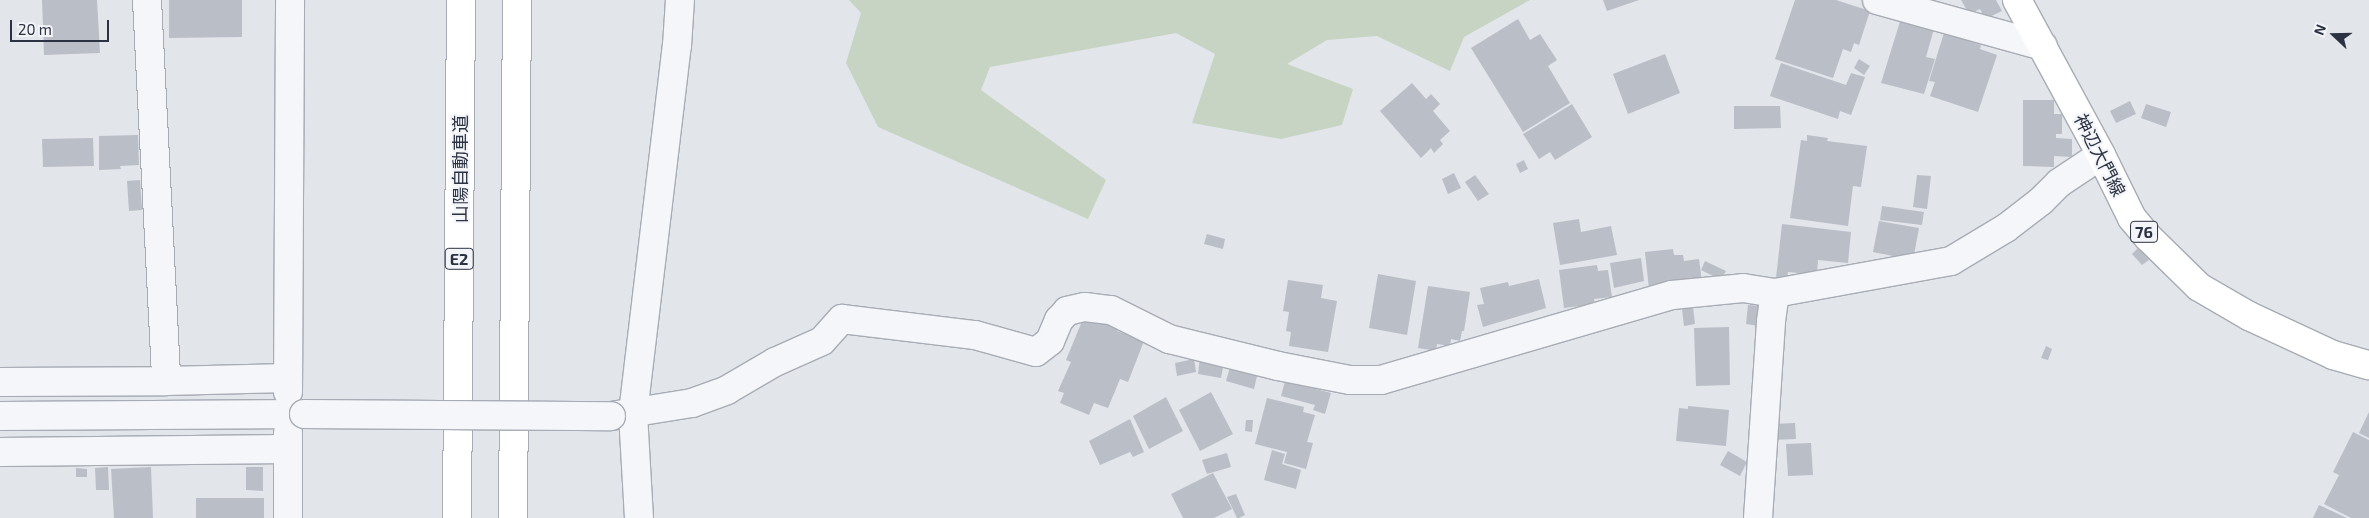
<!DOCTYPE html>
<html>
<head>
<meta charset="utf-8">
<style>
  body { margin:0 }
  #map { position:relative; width:2369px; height:518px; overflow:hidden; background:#e2e5ea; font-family:"Exo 2","Noto Sans JP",sans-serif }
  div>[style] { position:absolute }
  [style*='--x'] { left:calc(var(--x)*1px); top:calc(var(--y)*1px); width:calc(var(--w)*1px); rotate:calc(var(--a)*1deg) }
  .green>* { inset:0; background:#c7d4c4 }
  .building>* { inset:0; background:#babec7 }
  .roads { filter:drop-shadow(1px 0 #a7acb4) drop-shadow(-1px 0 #a7acb4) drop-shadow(0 1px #a7acb4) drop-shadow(0 -1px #a7acb4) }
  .minor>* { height:28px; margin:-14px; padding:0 14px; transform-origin:14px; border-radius:14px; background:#f5f6f9 }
  .tertiary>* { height:28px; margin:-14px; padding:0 14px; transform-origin:14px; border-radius:14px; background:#f5f6f9 }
  .primary>* { height:28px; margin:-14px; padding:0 14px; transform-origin:14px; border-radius:14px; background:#fff }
  .motorway>* { height:28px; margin:-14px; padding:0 14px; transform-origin:14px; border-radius:14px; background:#fff }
  .bridges { filter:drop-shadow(1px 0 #a7acb4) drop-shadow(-1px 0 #a7acb4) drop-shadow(0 1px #a7acb4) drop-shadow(0 -1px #a7acb4) }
  .minor-bridge>* { height:28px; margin:-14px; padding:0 14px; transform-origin:14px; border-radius:14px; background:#f5f6f9 }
  span { translate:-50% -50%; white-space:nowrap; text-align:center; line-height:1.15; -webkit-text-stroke:4px #f2f4f8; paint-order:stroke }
  .shield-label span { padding:1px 4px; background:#f2f4f8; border:1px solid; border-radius:4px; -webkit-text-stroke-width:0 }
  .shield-label { font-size:16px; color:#2b3242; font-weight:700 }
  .street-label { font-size:18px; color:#2b3242 }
  .north { position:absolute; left:2309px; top:10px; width:50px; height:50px; -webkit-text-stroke:4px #f2f4f8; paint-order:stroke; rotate:291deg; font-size:14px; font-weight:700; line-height:20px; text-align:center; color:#2b3242 }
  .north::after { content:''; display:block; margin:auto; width:18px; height:22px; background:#2b3242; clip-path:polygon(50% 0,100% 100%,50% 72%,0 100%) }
  .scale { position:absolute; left:10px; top:20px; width:99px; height:22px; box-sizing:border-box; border:2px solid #2b3242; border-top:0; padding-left:6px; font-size:15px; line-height:18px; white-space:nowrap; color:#2b3242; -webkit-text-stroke:4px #f2f4f8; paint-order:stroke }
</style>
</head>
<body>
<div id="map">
  <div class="green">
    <div style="clip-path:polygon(849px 0,1530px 0,1464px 37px,1450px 71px,1377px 36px,1327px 40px,1287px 64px,1353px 89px,1342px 125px,1281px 139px,1192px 123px,1215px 54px,1176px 33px,990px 67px,981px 90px,1106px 180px,1088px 219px,878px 127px,846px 63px,861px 13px)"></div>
  </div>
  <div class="building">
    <div style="clip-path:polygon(42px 0,97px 0,100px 53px,44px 55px)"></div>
    <div style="clip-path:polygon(169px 0,242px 0,242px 37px,169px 38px)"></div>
    <div style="clip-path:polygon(1603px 0,1639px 0,1607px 11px)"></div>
    <div style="clip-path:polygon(1795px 0,1836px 0,1870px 11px,1859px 45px,1854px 43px,1851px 52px,1843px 49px,1833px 78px,1775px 59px)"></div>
    <div style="clip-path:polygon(1961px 0,1996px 0,2002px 11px,1985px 19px,1980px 9px,1969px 14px)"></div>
    <div style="clip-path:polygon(1902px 15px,1935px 25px,1926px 57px,1935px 59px,1924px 94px,1881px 83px)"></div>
    <div style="clip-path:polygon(1518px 19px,1530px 40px,1540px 34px,1557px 60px,1548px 66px,1570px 103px,1523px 132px,1471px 48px)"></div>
    <div style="clip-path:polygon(1944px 33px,1981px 45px,1980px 49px,1997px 55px,1978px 112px,1930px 96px,1935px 82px,1929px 81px)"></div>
    <div style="clip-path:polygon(1665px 54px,1680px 93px,1628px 114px,1613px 74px)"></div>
    <div style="clip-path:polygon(1859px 59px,1870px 66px,1864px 75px,1854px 68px)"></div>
    <div style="clip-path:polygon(1781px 63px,1846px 85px,1851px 73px,1865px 77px,1851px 115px,1840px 111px,1838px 119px,1770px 96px)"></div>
    <div style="clip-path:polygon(1412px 83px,1426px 99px,1431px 94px,1440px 104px,1433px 111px,1450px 131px,1440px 140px,1443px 144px,1434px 153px,1431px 148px,1421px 158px,1380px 111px)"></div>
    <div style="clip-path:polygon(2023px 100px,2054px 100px,2054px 114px,2062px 114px,2062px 134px,2056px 134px,2056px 138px,2072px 139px,2072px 157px,2054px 156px,2054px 167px,2023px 166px)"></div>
    <div style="clip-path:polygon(2130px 101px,2136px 114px,2116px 123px,2110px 111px)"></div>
    <div style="clip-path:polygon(1572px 104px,1592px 137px,1555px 160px,1550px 152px,1539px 159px,1523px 134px)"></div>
    <div style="clip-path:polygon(2146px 104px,2171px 112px,2166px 127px,2141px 118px)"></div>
    <div style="clip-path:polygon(1734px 106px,1780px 106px,1781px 128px,1734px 129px)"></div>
    <div style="clip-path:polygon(138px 135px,139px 165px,120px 166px,121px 169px,99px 170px,99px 136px)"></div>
    <div style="clip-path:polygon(1807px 135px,1828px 138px,1827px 141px,1867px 146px,1861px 187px,1853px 186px,1848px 226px,1790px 218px,1801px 140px,1807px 141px)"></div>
    <div style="clip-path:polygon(93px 138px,94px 166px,43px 167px,42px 139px)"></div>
    <div style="clip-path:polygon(1524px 160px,1528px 169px,1520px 173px,1516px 164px)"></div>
    <div style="clip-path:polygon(1454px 173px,1461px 188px,1448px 194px,1442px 179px)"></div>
    <div style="clip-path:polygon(1475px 175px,1489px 194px,1478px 201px,1465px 182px)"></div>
    <div style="clip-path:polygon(1917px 175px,1931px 176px,1927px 209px,1913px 207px)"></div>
    <div style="clip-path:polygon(140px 180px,142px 210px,129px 211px,127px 181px)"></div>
    <div style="clip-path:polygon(1882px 206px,1924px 212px,1922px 225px,1880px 220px)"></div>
    <div style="clip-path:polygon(1579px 219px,1581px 232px,1611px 226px,1617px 255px,1560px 265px,1553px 223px)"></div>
    <div style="clip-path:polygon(1879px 221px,1919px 228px,1913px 260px,1873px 252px)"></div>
    <div style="clip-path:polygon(1782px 224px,1851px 232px,1848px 263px,1818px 260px,1817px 275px,1788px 272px,1787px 279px,1776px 278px)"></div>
    <div style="clip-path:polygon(1207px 234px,1225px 239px,1223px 249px,1204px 244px)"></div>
    <div style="clip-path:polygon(2138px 248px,2149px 260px,2142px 265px,2132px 254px)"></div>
    <div style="clip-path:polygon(1673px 249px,1674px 255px,1683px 255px,1684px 261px,1699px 259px,1702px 282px,1649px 289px,1645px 252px)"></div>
    <div style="clip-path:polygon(1641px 258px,1644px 281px,1614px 288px,1610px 263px)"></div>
    <div style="clip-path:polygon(1705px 261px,1726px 271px,1721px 280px,1701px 270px)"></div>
    <div style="clip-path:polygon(1597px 265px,1598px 271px,1608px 270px,1612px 297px,1594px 299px,1595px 304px,1564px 308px,1559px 270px)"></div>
    <div style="clip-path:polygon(1378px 274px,1416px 281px,1407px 335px,1369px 328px)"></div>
    <div style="clip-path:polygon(1539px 279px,1546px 308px,1483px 327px,1477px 305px,1484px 304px,1480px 288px,1508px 282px,1509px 286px)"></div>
    <div style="clip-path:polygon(1288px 280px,1323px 285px,1321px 298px,1337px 301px,1328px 352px,1289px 346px,1291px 332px,1286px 331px,1289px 312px,1283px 311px)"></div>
    <div style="clip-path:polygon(1428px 286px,1470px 292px,1464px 331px,1462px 331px,1460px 341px,1451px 339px,1450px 346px,1437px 344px,1436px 351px,1418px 348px)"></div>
    <div style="clip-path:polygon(1748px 305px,1761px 306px,1759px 326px,1746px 324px)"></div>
    <div style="clip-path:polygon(1693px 307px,1695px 324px,1684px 326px,1682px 309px)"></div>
    <div style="clip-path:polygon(1085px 314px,1119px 325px,1117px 331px,1144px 341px,1128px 382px,1120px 379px,1108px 408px,1094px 403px,1089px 415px,1060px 403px,1064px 393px,1058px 391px,1071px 362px,1066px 360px)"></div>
    <div style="clip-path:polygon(1729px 327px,1730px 385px,1696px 386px,1694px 328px)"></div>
    <div style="clip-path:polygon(2046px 346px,2052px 349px,2048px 360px,2041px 358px)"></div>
    <div style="clip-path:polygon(1200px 358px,1224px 362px,1221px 378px,1198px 374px)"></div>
    <div style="clip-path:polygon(1194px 359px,1196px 372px,1177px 376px,1175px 363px)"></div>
    <div style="clip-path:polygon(1231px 364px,1258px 372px,1254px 389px,1226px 381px)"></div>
    <div style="clip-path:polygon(1285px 381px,1331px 393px,1325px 414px,1313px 410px,1315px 405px,1281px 396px)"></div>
    <div style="clip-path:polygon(1211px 392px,1233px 434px,1200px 451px,1179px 410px)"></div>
    <div style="clip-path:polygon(1166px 397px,1183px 431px,1149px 449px,1133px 416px)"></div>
    <div style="clip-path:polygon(1267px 398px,1304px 407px,1303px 412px,1315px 415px,1307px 442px,1313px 443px,1306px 469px,1284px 463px,1287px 452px,1255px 444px)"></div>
    <div style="clip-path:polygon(1688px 406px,1729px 410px,1726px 446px,1676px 441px,1679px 408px,1688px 409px)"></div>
    <div style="clip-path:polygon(2369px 412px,2369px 438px,2359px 433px)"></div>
    <div style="clip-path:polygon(1130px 419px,1144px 452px,1133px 457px,1130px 452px,1100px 465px,1089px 441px)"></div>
    <div style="clip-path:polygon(1246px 420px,1253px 420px,1252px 432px,1245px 431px)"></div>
    <div style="clip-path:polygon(1795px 423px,1796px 439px,1773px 440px,1772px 424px)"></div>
    <div style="clip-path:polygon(2353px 432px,2369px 440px,2369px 518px,2351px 518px,2324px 504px,2339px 475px,2333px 472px)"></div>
    <div style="clip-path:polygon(1811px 443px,1813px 475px,1788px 476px,1786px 444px)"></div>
    <div style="clip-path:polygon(1272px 450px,1285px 454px,1282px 464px,1301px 470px,1296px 489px,1264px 480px)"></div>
    <div style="clip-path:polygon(1728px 451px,1747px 462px,1740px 476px,1720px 465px)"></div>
    <div style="clip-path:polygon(1227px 453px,1231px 467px,1207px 474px,1202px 460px)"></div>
    <div style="clip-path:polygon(108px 467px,109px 490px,96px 490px,95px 468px)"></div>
    <div style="clip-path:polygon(151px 467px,153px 518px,114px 518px,111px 469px)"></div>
    <div style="clip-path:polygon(246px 467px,263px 467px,263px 491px,246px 490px)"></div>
    <div style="clip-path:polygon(76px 468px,87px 469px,87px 477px,76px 477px)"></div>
    <div style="clip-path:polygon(1213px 473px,1232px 509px,1214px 518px,1183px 518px,1171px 494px)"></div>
    <div style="clip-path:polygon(1236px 494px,1245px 515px,1239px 518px,1237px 518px,1227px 497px)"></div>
    <div style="clip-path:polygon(196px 498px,264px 498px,264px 518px,196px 518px)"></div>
    <div style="clip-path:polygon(2319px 505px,2347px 518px,2313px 518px)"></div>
  </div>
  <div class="roads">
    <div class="minor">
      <div style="--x:147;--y:0;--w:381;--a:87.1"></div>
      <div style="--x:1877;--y:0;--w:172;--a:15.5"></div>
      <div style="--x:0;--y:382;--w:166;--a:-0.3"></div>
      <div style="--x:166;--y:381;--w:122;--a:-1.4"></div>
      <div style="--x:0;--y:416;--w:304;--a:-0.4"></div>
      <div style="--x:611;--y:416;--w:82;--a:-9.1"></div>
      <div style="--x:692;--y:403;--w:37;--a:-20"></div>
      <div style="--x:727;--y:390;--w:56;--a:-30.3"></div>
      <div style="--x:775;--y:362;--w:51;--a:-24.1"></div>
      <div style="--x:822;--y:341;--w:30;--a:-48"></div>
      <div style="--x:842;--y:319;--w:134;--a:6.9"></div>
      <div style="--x:975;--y:335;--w:63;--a:15.6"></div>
      <div style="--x:1036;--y:352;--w:18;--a:-38"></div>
      <div style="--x:1050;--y:341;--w:23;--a:-67"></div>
      <div style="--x:1059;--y:320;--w:12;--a:-48"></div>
      <div style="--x:1067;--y:311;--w:18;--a:-13"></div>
      <div style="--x:1085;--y:307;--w:26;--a:7"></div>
      <div style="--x:1111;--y:310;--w:65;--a:26.6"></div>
      <div style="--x:1169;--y:339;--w:112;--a:13.9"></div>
      <div style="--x:1278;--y:366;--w:73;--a:11"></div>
      <div style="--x:1350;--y:380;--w:31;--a:0"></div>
      <div style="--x:1381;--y:380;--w:303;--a:-16.3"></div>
      <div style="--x:1672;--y:295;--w:71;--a:-5.6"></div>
      <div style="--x:1743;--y:288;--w:32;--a:9"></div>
      <div style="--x:1775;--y:293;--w:179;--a:-10.3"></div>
      <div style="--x:1951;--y:261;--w:64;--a:-31"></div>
      <div style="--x:2006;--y:228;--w:44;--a:-37.6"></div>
      <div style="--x:2041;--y:201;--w:25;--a:-45"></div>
      <div style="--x:2059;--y:183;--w:50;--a:-33.7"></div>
      <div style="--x:0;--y:452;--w:288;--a:-0.6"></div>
      <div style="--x:1758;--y:518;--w:197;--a:-86.2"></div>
      <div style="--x:1771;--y:321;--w:28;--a:-82"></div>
    </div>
    <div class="tertiary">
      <div style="--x:288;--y:392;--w:392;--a:-89.7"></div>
      <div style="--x:288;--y:518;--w:85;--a:-90"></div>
      <div style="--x:639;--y:518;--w:105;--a:-93.3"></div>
      <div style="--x:633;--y:413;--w:370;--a:-83.2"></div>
      <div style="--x:677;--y:46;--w:46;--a:-86.3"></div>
    </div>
    <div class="primary">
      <div style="--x:2017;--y:0;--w:176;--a:61.5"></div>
      <div style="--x:2101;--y:155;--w:70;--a:63.8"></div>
      <div style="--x:2132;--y:218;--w:25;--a:50"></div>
      <div style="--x:2148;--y:237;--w:71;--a:44.4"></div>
      <div style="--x:2199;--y:287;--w:58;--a:30.1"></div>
      <div style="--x:2249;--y:316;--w:93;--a:24.9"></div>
      <div style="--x:2333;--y:355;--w:37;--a:16"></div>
    </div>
    <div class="motorway">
      <div style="--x:457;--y:518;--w:518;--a:-89.56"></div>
      <div style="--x:513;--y:518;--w:518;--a:-89.56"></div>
    </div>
  </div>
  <div class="bridges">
    <div class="minor-bridge">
      <div style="--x:304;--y:414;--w:307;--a:0.4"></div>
    </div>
  </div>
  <div class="shield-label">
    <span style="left:2144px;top:232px">76</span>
    <span style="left:459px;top:259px">E2</span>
  </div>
  <div class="street-label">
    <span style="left:2100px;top:155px;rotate:63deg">神辺大門線</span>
    <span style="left:460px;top:169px;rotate:-90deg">山陽自動車道</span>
  </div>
  <div class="north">N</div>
  <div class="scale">20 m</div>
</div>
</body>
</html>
